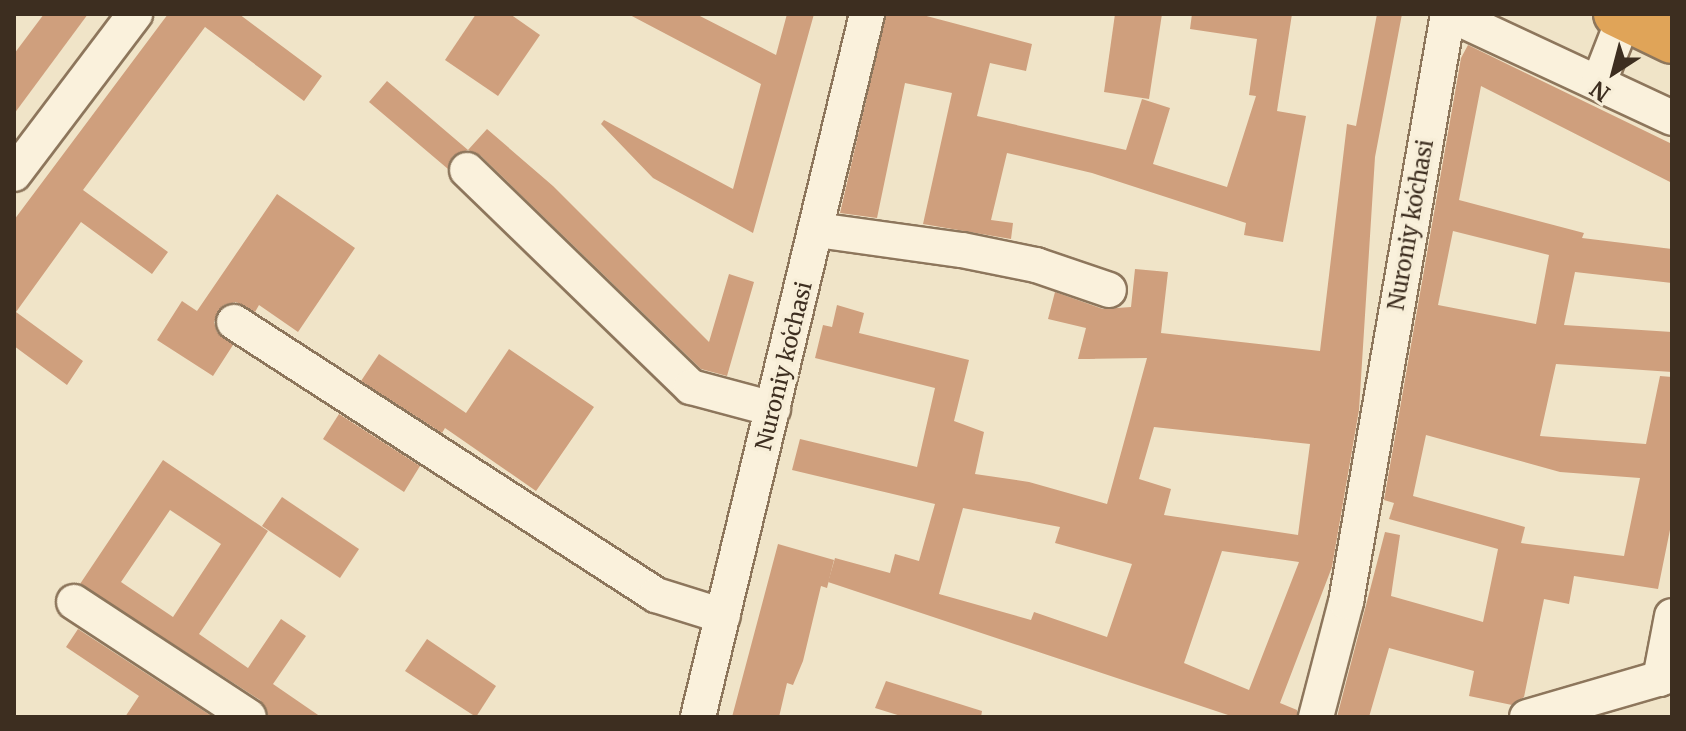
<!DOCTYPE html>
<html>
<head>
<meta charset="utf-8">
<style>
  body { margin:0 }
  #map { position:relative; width:1686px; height:731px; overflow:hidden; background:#f0e4c8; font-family:Merriweather,serif }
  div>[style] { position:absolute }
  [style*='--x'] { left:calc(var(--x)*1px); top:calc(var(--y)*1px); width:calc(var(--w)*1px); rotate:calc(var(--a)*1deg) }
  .building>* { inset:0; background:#cf9f7d }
  .roads { filter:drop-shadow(2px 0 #8d765c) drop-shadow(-2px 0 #8d765c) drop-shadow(0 2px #8d765c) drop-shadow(0 -2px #8d765c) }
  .minor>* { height:34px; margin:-17px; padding:0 17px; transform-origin:17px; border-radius:17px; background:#faf1dc }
  .highway>* { height:44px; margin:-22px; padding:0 22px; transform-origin:22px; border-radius:22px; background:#e0a458 }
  span { translate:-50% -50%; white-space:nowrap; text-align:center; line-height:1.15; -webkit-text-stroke:7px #f7eed8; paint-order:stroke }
  .street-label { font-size:22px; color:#3d2e20 }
  .frame { position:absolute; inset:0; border:16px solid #3d2e20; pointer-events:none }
  .north { position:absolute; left:1574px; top:32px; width:80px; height:80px; -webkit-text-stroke:6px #f7eed8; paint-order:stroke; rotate:216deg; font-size:22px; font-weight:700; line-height:32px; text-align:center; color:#3d2e20 }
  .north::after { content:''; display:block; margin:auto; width:28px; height:36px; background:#3d2e20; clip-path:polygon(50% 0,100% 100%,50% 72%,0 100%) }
</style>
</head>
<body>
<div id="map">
  <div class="building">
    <div style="clip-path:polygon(44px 14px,88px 14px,14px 114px,14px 54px)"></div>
    <div style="clip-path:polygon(168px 14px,239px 14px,322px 76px,304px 101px,205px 27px,83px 190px,168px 252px,152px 274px,81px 222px,16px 312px,83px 361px,67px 385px,14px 346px,14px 220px)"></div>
    <div style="clip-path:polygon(476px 14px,510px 14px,540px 35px,498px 96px,445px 60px)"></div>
    <div style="clip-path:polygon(628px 14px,696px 14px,776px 55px,787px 14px,814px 14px,753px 233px,653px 178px,601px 124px,604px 120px,733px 189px,761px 84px)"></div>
    <div style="clip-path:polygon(886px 14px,919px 14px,1032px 44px,1026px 71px,990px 63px,977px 116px,1126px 150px,1142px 99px,1170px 108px,1153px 164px,1227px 187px,1256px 96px,1249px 95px,1257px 39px,1190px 29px,1192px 14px,1292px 14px,1277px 111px,1306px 116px,1283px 242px,1244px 235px,1246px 223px,1092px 173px,1007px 153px,991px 220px,1013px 223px,1011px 239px,923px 224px,952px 93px,905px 83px,877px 218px,840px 213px)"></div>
    <div style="clip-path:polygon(1115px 14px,1162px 14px,1149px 99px,1104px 92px)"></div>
    <div style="clip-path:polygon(evenodd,1377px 14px,1402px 14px,1375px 157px,1359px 410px,1332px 567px,1280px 703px,1297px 710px,1297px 717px,1234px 717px,828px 582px,835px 558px,890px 573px,895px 554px,919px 561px,935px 504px,792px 470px,800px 439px,917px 467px,935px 388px,815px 358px,823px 325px,832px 327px,837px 305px,864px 313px,859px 333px,969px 360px,954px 421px,984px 432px,975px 474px,1029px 482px,1107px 504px,1147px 358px,1078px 359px,1086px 328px,1048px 319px,1055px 292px,1103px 309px,1131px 307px,1135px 269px,1168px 272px,1161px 333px,1320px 351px,1347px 124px,1356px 126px,1377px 14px,1154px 427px,1310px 444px,1298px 535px,1164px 515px,1171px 489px,1139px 479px,1154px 427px,1377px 14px,963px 508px,1060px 527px,1055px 543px,1132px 564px,1107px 637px,1034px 612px,1031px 620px,939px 594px,963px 508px,1377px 14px,1222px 551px,1299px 562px,1249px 690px,1184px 663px,1222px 551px)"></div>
    <div style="clip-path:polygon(evenodd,1468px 45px,1672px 144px,1672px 183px,1481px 86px,1459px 200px,1584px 233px,1582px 238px,1672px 249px,1672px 283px,1575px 272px,1564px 325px,1672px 332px,1672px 372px,1556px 364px,1540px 436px,1646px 444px,1660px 376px,1672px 377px,1672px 520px,1658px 589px,1574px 576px,1569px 604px,1544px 599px,1524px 697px,1512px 705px,1469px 696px,1474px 671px,1389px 648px,1369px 717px,1337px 717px,1385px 532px,1400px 535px,1391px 596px,1483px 622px,1498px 549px,1389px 519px,1394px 503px,1384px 500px,1461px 58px,1468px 45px,1453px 231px,1549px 255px,1536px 324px,1438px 305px,1453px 231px,1468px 45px,1426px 435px,1560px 472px,1640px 478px,1624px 556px,1521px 543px,1525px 527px,1413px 496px,1426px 435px)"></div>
    <div style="clip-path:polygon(387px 81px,468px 150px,453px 156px,448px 169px,369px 102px)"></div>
    <div style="clip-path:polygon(487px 129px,553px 186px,709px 342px,729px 274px,754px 282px,727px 376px,701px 369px,481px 156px,468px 150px)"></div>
    <div style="clip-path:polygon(277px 194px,355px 248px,298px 332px,259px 305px,255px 312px,236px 302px,224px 305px,214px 322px,217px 332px,233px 345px,213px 376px,157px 340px,182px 301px,197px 311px)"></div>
    <div style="clip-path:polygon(509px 349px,594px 407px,536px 491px,445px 428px,442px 433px,361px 381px,379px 354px,466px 413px)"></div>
    <div style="clip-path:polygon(339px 414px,420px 466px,404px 492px,323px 439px)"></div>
    <div style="clip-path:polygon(evenodd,163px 460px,268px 531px,199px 634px,248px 668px,281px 619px,306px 636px,273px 684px,321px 717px,269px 717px,260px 700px,80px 584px,163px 460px,170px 510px,221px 544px,173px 617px,121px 582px,170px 510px)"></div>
    <div style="clip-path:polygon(282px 497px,359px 549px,340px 578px,262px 526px)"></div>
    <div style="clip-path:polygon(778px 544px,834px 560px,827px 588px,821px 586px,803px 661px,793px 685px,787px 683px,779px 717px,732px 717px)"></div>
    <div style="clip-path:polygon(78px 629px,213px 717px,125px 717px,139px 696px,66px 647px)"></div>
    <div style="clip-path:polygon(427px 639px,496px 686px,476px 717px,405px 671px)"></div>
    <div style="clip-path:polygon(886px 681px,982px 711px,981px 717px,904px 717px,875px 708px)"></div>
  </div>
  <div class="roads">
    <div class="minor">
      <div style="--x:1449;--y:14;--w:246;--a:25"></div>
      <div style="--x:1599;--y:82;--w:69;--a:-68.7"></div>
      <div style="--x:467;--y:170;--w:312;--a:44.1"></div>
      <div style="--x:691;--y:387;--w:85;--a:15"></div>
      <div style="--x:14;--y:174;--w:201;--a:-52.9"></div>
      <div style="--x:817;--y:230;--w:146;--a:7.9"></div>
      <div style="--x:962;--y:250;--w:76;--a:11.5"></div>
      <div style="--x:1036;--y:265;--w:77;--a:18.9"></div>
      <div style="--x:234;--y:322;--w:503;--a:32.9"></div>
      <div style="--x:656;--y:595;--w:70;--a:17.4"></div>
      <div style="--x:74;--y:602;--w:209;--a:33.3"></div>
      <div style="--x:1660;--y:679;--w:64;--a:-79.2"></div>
      <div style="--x:698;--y:717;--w:723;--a:-76.48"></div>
      <div style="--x:1316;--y:717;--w:119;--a:-75.4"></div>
      <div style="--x:1346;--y:602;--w:597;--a:-80.16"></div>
      <div style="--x:1527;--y:717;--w:151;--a:-16.2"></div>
    </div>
    <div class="highway">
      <div style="--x:1616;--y:14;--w:62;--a:25.7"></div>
    </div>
  </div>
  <div class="street-label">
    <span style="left:1411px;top:225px;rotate:-80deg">Nuroniy koʻchasi</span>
    <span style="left:784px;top:366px;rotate:-76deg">Nuroniy koʻchasi</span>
  </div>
  <div class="frame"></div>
  <div class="north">N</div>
</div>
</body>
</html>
